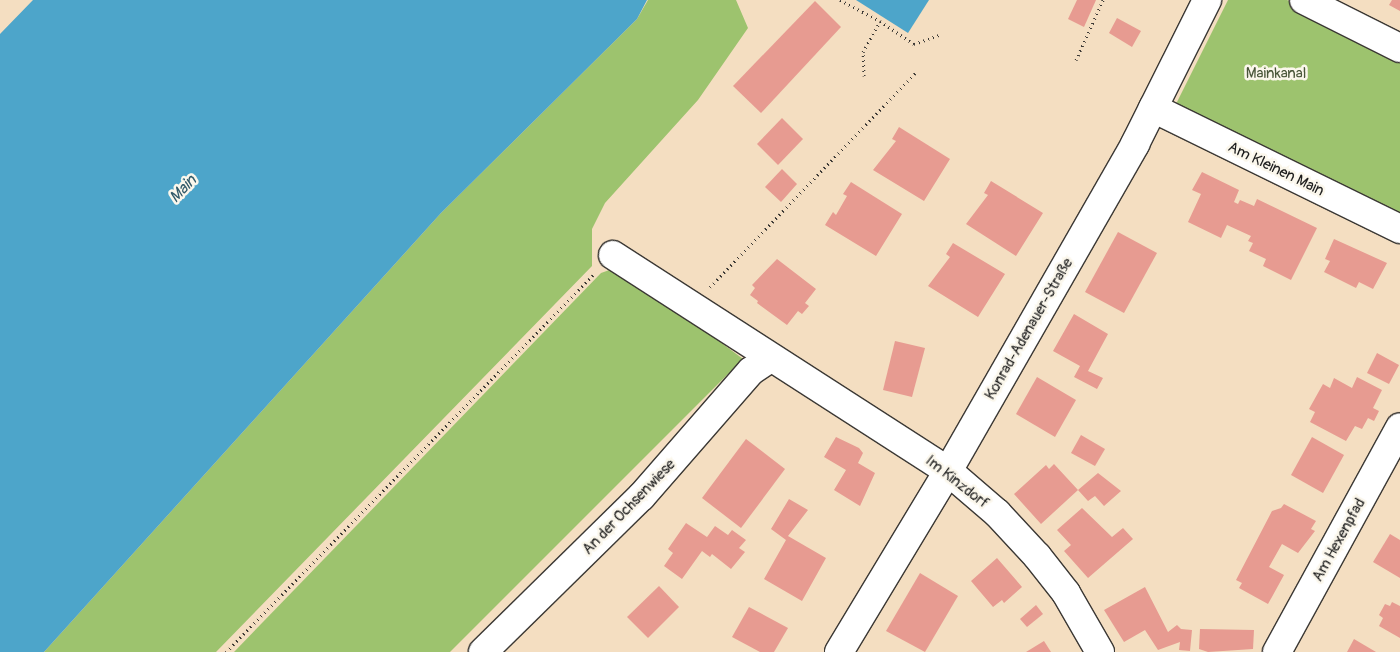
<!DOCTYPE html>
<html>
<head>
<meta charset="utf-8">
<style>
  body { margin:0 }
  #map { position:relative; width:1400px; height:652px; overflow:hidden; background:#f4dec1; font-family:Pangolin,sans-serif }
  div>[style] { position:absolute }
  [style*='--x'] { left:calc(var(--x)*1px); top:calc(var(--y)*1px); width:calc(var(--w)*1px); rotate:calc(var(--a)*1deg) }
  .green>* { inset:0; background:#9dc36e }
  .water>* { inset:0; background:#4da5ca }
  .building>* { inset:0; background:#e79b91 }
  .path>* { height:3px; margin-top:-1.5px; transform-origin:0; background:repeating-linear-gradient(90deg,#3c3935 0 1px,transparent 0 5px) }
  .roads { filter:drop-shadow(1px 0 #3c3935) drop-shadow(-1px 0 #3c3935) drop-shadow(0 1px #3c3935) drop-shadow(0 -1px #3c3935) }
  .minor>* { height:28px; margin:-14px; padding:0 14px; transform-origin:14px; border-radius:14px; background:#fff }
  span { translate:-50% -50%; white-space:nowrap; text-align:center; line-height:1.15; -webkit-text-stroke:5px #fbf7ec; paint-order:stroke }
  .park-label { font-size:15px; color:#495639 }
  .street-label { font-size:15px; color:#1c1c1c }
  .water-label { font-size:16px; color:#325a6a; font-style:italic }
</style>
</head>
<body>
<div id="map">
  <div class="green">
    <div style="clip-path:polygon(648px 0,736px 0,748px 28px,698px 100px,605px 203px,592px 229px,592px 266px,216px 652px,44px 652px,441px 213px,637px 19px)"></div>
    <div style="clip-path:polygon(1228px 0,1287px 0,1400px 56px,1400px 214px,1176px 104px)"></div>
    <div style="clip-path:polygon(615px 268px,627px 272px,743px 359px,450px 652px,234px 652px,601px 273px)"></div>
  </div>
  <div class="water">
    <div style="clip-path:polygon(33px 0,647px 0,637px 19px,441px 213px,44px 652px,0 652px,0 34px)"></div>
    <div style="clip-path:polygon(856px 0,929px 0,908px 33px)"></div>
  </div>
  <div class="building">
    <div style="clip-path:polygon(1077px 0,1096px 0,1084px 27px,1068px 19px)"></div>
    <div style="clip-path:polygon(1392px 0,1400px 0,1400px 11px,1389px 5px)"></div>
    <div style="clip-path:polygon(815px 1px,841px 27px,761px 113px,733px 86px)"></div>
    <div style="clip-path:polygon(1117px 18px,1141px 31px,1132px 47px,1109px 33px)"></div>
    <div style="clip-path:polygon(782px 118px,803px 139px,778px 165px,757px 144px)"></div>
    <div style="clip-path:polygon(899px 127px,950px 159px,924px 201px,873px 170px,896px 141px,892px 139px)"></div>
    <div style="clip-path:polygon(782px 169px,797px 184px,781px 202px,765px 187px)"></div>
    <div style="clip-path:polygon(1202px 172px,1239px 190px,1234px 202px,1238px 204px,1240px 200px,1254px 206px,1257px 199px,1317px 228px,1291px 280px,1263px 266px,1266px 259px,1249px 251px,1253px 243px,1248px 241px,1251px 236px,1227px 225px,1221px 238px,1188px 222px,1201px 194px,1192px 190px)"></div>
    <div style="clip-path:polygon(991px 181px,1043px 213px,1016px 256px,966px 224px,988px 195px,984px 193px)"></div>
    <div style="clip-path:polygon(851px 182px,902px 214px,876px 256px,825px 225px,833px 212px,836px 215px,847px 196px,843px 194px)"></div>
    <div style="clip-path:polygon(1118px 232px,1157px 253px,1124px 313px,1085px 292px)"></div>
    <div style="clip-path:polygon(1334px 239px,1387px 263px,1373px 289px,1359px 282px,1356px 288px,1324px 272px,1330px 261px,1325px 259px)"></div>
    <div style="clip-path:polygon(953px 243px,1005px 274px,978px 317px,928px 286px,950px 257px,946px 254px)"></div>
    <div style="clip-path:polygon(777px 259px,816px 289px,805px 303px,809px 306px,802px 314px,798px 311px,787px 325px,757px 303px,758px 301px,750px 295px,755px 288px,752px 285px)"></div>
    <div style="clip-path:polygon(1074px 314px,1108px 334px,1088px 371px,1103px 378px,1097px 389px,1074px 377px,1080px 366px,1053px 351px)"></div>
    <div style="clip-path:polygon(895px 341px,925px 348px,912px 397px,883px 390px)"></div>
    <div style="clip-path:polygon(1377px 353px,1399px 365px,1389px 384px,1367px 373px)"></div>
    <div style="clip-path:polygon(1037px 377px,1076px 400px,1055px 437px,1016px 414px)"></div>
    <div style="clip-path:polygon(1357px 377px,1382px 390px,1373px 408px,1379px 411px,1374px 421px,1368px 418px,1362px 429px,1355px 426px,1346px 441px,1310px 422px,1315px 412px,1309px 409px,1323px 384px,1330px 388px,1334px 378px,1352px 388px)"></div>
    <div style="clip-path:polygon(1081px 435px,1105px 449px,1095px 466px,1071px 453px)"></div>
    <div style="clip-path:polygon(836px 437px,859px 448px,863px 453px,858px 463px,875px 473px,860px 506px,834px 490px,846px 470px,824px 457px)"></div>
    <div style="clip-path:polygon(1312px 437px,1344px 455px,1323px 493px,1291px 475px)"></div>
    <div style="clip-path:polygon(746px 439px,785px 469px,741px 528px,702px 498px)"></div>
    <div style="clip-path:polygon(1054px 464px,1078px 490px,1041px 524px,1014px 494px,1046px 465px,1049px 469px)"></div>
    <div style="clip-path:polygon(1098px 473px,1121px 491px,1104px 506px,1095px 496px,1088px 501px,1078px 490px)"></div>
    <div style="clip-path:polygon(789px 499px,808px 510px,788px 536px,826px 558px,802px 601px,764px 579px,786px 540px,771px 529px)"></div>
    <div style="clip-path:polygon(1284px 504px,1316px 521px,1311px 529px,1315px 531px,1298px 553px,1282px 544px,1269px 567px,1284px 575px,1268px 604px,1239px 588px,1242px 583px,1236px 580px,1272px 511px,1281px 508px)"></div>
    <div style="clip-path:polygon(1082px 508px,1112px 537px,1123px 528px,1133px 539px,1088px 578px,1064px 551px,1071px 545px,1057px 530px)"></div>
    <div style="clip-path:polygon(686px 523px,707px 537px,715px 526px,728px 535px,732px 530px,746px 540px,739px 548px,745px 552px,731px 569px,712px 554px,710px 557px,702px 551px,682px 579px,664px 566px,673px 553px,668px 549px)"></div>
    <div style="clip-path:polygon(1390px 534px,1400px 540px,1400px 578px,1373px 562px)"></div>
    <div style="clip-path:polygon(997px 558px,1022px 587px,1004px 603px,1002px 600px,993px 607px,971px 581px)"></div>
    <div style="clip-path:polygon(920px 573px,958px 596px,925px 652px,886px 631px)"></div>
    <div style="clip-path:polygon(659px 586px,679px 607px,648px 638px,627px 617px)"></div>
    <div style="clip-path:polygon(1145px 587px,1168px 632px,1177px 625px,1181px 629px,1192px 630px,1190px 651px,1179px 650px,1180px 642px,1158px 650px,1145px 630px,1124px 642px,1104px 610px)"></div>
    <div style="clip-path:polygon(1392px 602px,1400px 606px,1400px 638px,1379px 626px,1383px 618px,1379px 615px,1385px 604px,1390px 606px)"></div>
    <div style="clip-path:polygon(1036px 605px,1043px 614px,1027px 627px,1020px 619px)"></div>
    <div style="clip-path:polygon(749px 607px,788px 628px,774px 652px,760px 652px,732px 637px)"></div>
    <div style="clip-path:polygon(1200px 629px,1254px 630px,1253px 649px,1208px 652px,1199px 649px)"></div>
    <div style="clip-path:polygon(1354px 639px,1376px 652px,1347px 652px)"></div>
    <div style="clip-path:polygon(1044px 641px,1051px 652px,1026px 652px)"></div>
  </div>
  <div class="path">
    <div style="--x:840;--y:0;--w:45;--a:27.7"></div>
    <div style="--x:1076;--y:60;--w:66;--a:-65.8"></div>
    <div style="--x:864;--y:76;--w:24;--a:-92"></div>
    <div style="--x:863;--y:52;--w:35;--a:-61"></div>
    <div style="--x:880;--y:21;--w:41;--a:34.1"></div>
    <div style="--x:914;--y:44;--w:29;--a:-20"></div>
    <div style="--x:710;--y:287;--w:298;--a:-46.2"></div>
    <div style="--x:226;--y:652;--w:529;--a:-45.77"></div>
  </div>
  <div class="roads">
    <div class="minor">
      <div style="--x:1304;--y:0;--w:107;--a:26.6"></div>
      <div style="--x:1153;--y:108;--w:275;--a:26.1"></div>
      <div style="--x:613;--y:255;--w:399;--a:32.8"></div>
      <div style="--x:948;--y:471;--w:65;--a:40.6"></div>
      <div style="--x:997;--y:513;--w:59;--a:47.1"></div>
      <div style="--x:1037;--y:556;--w:47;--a:51.9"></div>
      <div style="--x:1066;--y:593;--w:68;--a:60"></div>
      <div style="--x:483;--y:652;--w:221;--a:-44.5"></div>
      <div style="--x:641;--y:497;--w:167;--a:-48.9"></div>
      <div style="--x:751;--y:371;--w:23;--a:-34"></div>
      <div style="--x:839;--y:652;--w:211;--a:-58.9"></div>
      <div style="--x:948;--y:471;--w:377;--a:-60.2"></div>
      <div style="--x:1135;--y:144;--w:161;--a:-63.4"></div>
      <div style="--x:1277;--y:652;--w:256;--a:-61.3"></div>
    </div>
  </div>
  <div class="park-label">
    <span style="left:1276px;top:74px">Mainkanal</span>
  </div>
  <div class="street-label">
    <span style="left:1276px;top:169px;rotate:26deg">Am Kleinen Main</span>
    <span style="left:1029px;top:329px;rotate:-60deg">Konrad-Adenauer-Straße</span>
    <span style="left:957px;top:482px;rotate:38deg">Im Kinzdorf</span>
    <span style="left:629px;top:507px;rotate:-46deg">An der Ochsenwiese</span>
    <span style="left:1339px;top:540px;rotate:-61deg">Am Hexenpfad</span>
  </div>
  <div class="water-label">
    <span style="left:183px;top:189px;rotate:-46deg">Main</span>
  </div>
</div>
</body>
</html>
